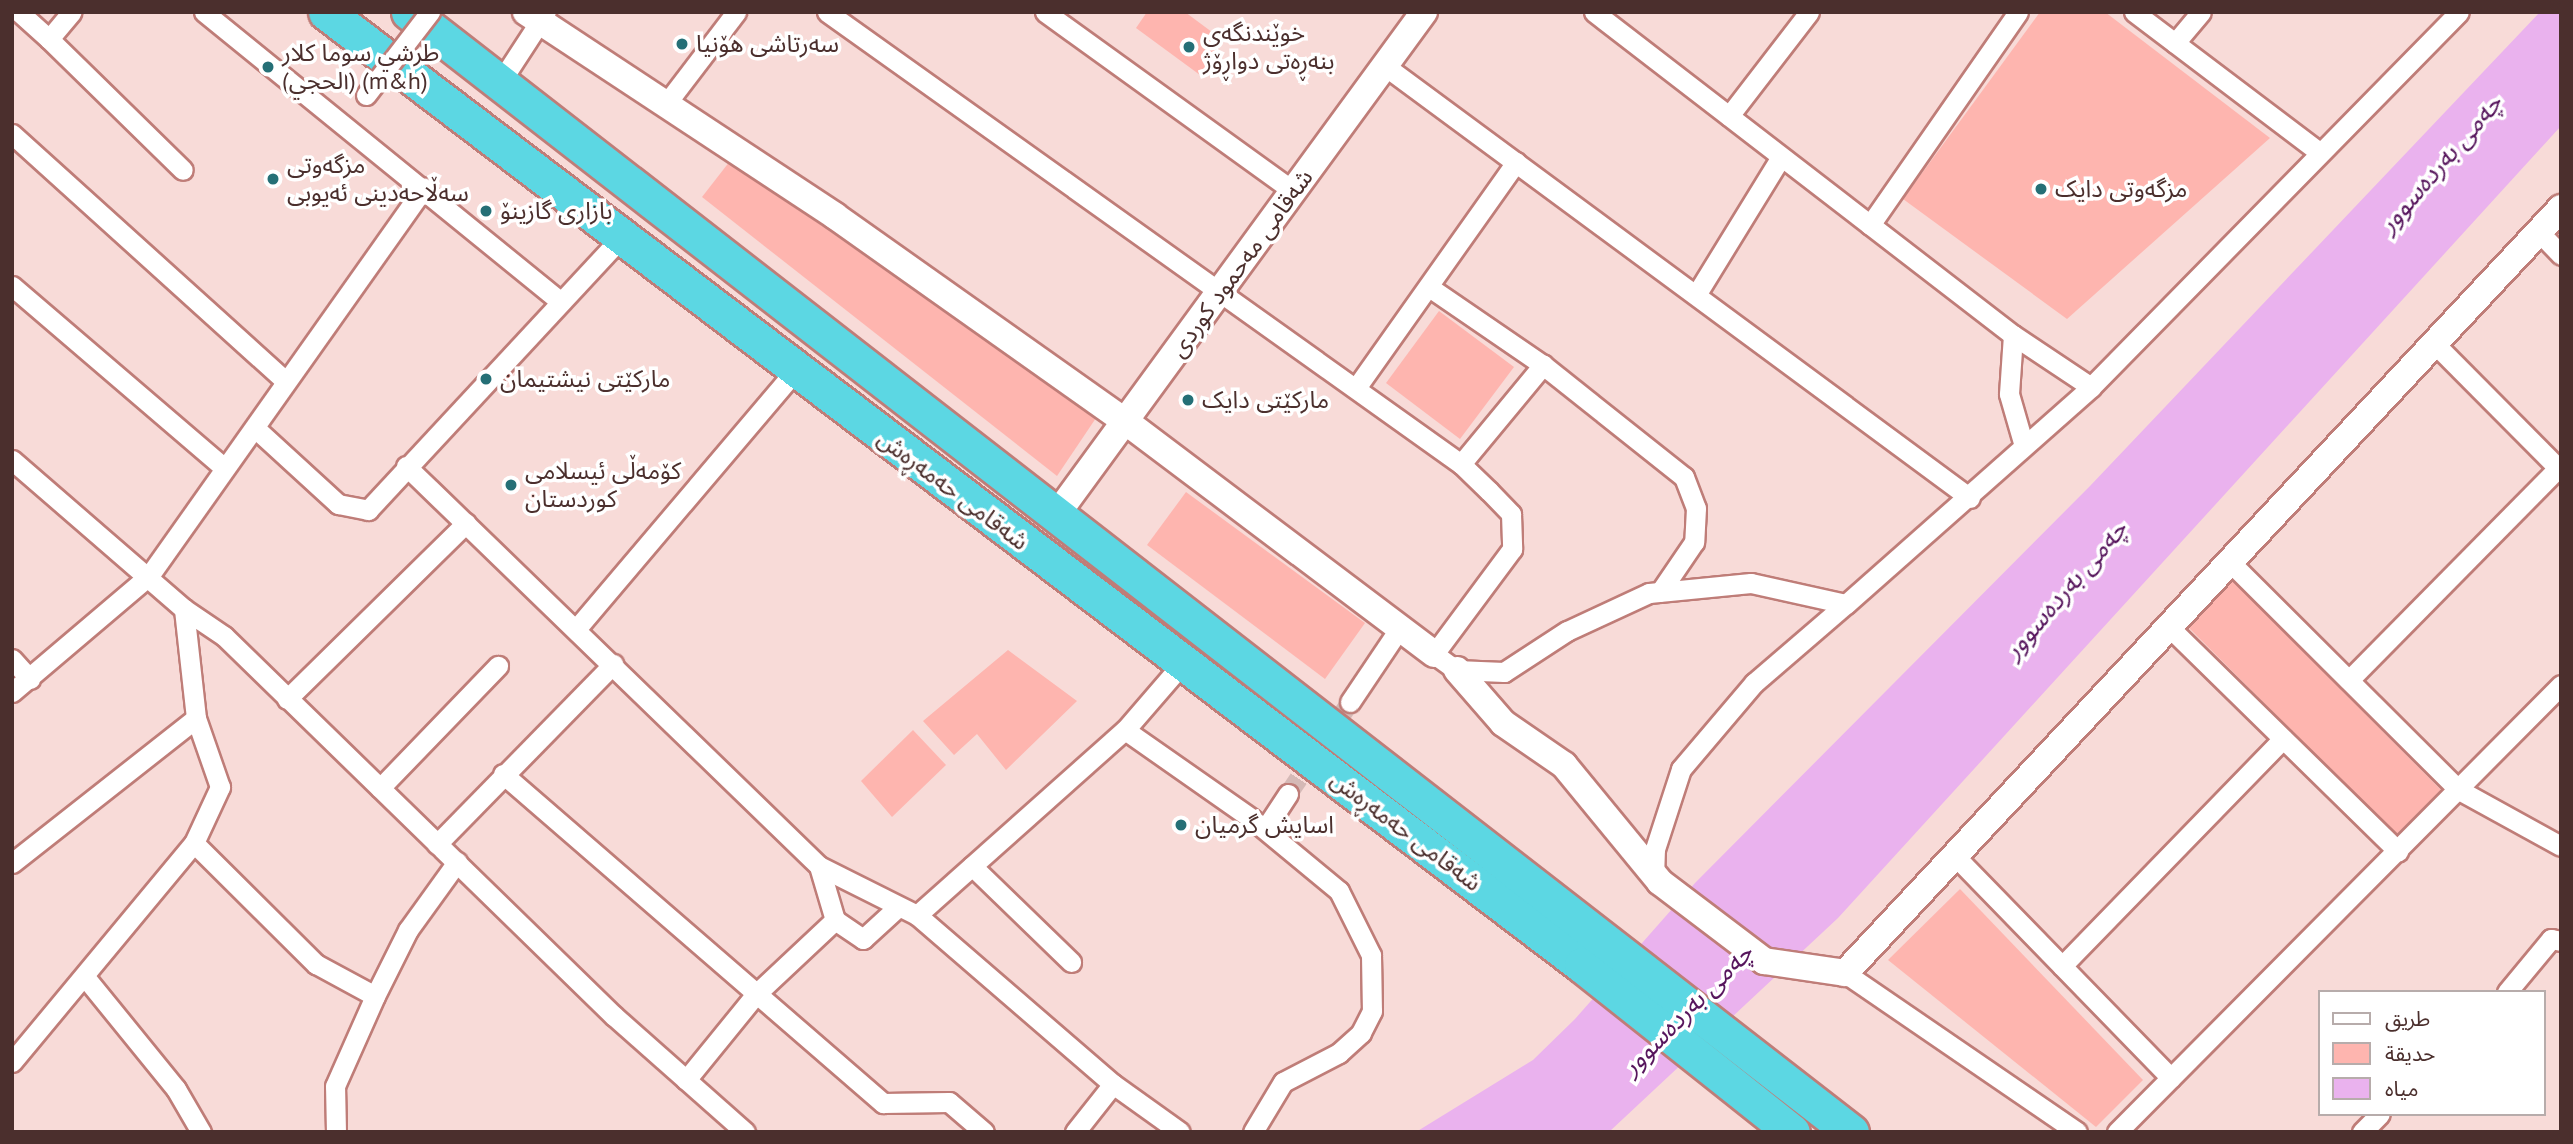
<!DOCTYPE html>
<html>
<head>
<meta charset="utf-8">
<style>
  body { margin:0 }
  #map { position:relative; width:2573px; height:1144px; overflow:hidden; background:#f8dbd8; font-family:"PT Sans","Noto Sans Arabic",sans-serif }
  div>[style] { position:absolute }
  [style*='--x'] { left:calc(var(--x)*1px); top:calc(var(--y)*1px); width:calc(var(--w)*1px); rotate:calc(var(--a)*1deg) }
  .green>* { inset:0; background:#feb5af }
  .water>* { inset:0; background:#eab2ee }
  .street-tunnel>* { height:19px; margin-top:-9.5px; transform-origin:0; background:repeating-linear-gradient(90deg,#d5b9b6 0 19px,transparent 0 29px) }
  .roads { filter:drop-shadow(2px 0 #bf7d78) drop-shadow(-2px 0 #bf7d78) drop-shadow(0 2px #bf7d78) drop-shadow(0 -2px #bf7d78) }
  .street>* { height:19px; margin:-9.5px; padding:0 9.5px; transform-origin:9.5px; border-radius:9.5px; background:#fff }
  .secondary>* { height:26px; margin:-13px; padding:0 13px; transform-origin:13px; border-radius:13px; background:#fff }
  .highway>* { height:35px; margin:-17.5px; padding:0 17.5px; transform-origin:17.5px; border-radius:17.5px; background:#5cd7e3 }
  .bridges { filter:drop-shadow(2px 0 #bf7d78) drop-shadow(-2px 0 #bf7d78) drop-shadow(0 2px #bf7d78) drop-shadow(0 -2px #bf7d78) }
  .street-bridge>* { height:19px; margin:-9.5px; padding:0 9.5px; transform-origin:9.5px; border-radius:9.5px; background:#fff }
  .dots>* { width:19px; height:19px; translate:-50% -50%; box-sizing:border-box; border:4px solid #fff; border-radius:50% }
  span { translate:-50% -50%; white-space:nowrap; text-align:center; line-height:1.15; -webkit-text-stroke:7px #fff; paint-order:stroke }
  .poi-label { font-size:24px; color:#4b2f2d }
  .left { translate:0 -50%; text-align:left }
  .street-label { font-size:24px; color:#4b2f2d }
  .water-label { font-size:26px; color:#57165d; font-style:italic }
  .frame { position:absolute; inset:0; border:14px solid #4b2f2d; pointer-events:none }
  .legend { position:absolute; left:2318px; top:990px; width:228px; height:126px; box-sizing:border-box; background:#fff; border:2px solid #b7acab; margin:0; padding:9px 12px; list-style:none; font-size:21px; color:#4b2f2d }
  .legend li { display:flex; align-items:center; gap:14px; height:35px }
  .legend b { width:35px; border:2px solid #b7acab }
</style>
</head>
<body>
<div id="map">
  <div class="green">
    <div style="clip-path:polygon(1147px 12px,1185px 12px,1224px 41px,1200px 75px,1136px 28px)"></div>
    <div style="clip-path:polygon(2040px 12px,2105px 12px,2270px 138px,2067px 319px,1903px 199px)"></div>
    <div style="clip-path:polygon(730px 161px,1096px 418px,1057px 476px,702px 197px)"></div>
    <div style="clip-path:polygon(1439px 311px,1514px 367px,1460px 439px,1386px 383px)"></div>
    <div style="clip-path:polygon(1186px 492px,1365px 623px,1325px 679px,1147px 545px)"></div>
    <div style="clip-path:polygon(2232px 580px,2441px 790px,2396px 835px,2186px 625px)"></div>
    <div style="clip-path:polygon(1008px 650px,1077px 701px,1006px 770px,977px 734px,954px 755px,923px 721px)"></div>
    <div style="clip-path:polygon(913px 730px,946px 765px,892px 817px,861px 781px)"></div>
    <div style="clip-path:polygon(1960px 889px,2143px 1080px,2096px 1127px,1888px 960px)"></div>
  </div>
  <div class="water">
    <div style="clip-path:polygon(2540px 12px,2561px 12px,2561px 126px,1838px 918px,1609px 1132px,1416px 1132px,1533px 1060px,1575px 1019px,1695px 883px,2090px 486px)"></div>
  </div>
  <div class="street-tunnel">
    <div style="--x:1288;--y:794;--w:111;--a:-56"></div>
  </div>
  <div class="roads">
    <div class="street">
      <div style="--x:19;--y:12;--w:40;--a:42"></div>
      <div style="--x:49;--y:39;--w:35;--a:-50"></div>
      <div style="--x:204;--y:12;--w:457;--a:39.1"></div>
      <div style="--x:827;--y:12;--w:779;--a:35.49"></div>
      <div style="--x:1461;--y:464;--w:39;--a:44"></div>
      <div style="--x:1489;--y:491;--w:32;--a:46"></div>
      <div style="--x:1511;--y:514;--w:35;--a:88"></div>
      <div style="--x:1512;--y:549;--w:131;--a:126.6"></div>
      <div style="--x:1434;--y:654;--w:27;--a:36"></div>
      <div style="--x:1456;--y:670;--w:48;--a:2.4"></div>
      <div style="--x:1504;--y:672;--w:75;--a:-33.1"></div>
      <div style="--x:1567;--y:631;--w:90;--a:-24.9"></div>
      <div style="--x:1649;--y:593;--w:102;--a:-5.6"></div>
      <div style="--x:1751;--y:583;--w:97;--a:12.5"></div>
      <div style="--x:1846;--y:604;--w:327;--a:-41.5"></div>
      <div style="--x:2091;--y:387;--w:525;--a:-45.54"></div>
      <div style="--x:1045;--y:12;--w:306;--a:35.8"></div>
      <div style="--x:1594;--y:12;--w:529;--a:37.63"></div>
      <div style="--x:2013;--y:335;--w:94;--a:33.7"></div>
      <div style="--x:2134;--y:12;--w:231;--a:37.1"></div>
      <div style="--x:49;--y:39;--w:187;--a:44.4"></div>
      <div style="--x:2175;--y:43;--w:40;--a:-50"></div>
      <div style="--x:1385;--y:66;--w:727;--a:36.44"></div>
      <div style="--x:501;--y:81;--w:82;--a:-56.9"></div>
      <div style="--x:666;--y:104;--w:116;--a:-52.7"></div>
      <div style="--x:1729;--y:116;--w:131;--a:-52.4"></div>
      <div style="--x:12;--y:134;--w:367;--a:42.1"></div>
      <div style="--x:1870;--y:225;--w:259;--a:-55.2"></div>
      <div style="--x:2538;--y:231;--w:33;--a:46"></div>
      <div style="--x:12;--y:286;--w:279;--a:40.6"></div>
      <div style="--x:1429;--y:287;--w:138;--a:34.4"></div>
      <div style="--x:1543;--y:365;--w:180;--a:38.5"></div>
      <div style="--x:1684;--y:477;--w:33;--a:69"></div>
      <div style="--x:1696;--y:508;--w:34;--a:93"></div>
      <div style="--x:1694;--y:542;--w:60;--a:124.2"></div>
      <div style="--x:1696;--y:295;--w:162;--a:-58.4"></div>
      <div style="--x:2013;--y:335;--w:59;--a:93.9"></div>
      <div style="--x:2009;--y:394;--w:54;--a:73.9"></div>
      <div style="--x:2432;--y:341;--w:183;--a:45.2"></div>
      <div style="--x:1356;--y:388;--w:277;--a:-54.7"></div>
      <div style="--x:255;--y:428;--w:113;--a:42.5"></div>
      <div style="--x:338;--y:504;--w:31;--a:11"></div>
      <div style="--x:368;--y:510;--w:371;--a:-47.1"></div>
      <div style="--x:12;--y:460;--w:228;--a:40.9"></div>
      <div style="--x:184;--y:609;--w:48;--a:34"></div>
      <div style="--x:224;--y:636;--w:545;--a:44.26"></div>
      <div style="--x:614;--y:1016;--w:175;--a:41.5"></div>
      <div style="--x:1461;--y:464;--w:129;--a:-50.4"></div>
      <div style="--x:406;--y:466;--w:575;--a:44.08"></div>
      <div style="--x:819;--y:866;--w:110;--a:26.6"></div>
      <div style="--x:917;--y:915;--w:259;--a:40.8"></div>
      <div style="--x:2227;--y:559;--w:327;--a:44.9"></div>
      <div style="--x:2459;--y:790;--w:116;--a:28.8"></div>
      <div style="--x:2166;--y:624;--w:325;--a:44.4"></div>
      <div style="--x:577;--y:628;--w:337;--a:-49.7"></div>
      <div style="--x:12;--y:659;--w:27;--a:48"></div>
      <div style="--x:1182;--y:664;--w:87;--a:130.8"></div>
      <div style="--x:1125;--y:730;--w:155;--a:35"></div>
      <div style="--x:1252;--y:819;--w:113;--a:39.6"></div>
      <div style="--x:1339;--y:891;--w:72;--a:63.4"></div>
      <div style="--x:1371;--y:955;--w:56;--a:89"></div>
      <div style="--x:1372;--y:1011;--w:25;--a:117"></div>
      <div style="--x:1361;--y:1033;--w:30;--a:138"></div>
      <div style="--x:1339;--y:1053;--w:63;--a:152.6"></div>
      <div style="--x:1283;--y:1082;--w:58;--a:121"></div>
      <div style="--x:2349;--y:680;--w:298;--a:-45.4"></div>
      <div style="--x:12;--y:692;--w:180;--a:-40.3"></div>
      <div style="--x:149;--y:576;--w:476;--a:-54.7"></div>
      <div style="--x:287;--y:699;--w:251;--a:-44.5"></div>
      <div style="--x:1350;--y:702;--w:88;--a:-56.1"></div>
      <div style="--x:503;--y:774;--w:503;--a:40.89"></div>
      <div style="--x:883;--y:1103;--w:66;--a:-0.9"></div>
      <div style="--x:949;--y:1102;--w:46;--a:40.6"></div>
      <div style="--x:380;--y:788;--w:170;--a:-46"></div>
      <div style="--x:1265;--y:829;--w:42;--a:-56.7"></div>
      <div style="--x:194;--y:843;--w:172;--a:44.8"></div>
      <div style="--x:316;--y:964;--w:67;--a:28.5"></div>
      <div style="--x:437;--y:844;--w:252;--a:-45.6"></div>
      <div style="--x:1954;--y:855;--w:311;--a:45.8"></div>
      <div style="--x:12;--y:863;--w:234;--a:-38.2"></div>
      <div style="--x:819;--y:866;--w:56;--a:73.5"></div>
      <div style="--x:972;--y:866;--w:138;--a:44.1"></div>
      <div style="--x:1654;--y:877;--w:28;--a:-88"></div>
      <div style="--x:1655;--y:849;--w:84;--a:-72"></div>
      <div style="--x:1681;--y:769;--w:113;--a:-49.7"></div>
      <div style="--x:1754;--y:683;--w:121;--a:-40.7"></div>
      <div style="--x:917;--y:915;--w:278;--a:-41.7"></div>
      <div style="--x:2062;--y:966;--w:317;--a:-45.8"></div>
      <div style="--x:1845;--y:973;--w:281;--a:34.4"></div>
      <div style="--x:85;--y:977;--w:144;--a:50.9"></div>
      <div style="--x:176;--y:1089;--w:50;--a:59.8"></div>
      <div style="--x:2507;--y:992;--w:69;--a:-50.3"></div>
      <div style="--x:2551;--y:939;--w:10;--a:11"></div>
      <div style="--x:12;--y:1062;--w:285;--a:-50.3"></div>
      <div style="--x:194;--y:843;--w:62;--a:-65.1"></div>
      <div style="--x:220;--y:787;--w:73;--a:-109.2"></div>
      <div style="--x:196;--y:718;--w:110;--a:-96.3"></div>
      <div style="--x:686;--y:1080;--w:109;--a:-50.9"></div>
      <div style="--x:755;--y:995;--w:110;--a:-43.2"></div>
      <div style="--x:835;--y:920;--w:34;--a:34"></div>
      <div style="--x:863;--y:939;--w:47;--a:-42.4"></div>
      <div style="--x:336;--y:1132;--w:46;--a:-91.2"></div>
      <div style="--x:335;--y:1086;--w:98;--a:-66"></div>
      <div style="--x:375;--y:996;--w:74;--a:-63.4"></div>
      <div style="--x:408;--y:930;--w:84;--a:-54.2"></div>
      <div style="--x:1075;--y:1132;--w:61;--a:-51.6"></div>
      <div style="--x:1113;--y:1084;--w:82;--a:35.6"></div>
      <div style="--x:2117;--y:1132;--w:630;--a:-45.19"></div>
      <div style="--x:2362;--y:1132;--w:25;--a:-45"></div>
    </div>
    <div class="secondary">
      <div style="--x:526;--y:12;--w:370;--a:33.4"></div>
      <div style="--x:835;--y:216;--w:355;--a:35.3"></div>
      <div style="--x:1125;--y:421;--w:387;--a:37"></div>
      <div style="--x:1057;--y:514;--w:622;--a:-53.83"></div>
      <div style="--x:1457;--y:670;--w:70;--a:49"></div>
      <div style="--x:1503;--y:723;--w:74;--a:34.5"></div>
      <div style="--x:1564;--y:765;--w:151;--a:50.6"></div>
      <div style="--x:1660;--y:882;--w:131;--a:37.2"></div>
      <div style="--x:1764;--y:961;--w:82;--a:8.4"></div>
      <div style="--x:1845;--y:973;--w:1048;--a:-46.89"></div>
    </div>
    <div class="highway">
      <div style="--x:326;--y:12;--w:1577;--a:37.19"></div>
      <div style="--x:1582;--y:965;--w:268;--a:38.5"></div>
      <div style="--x:409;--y:12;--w:1826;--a:37.84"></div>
    </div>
  </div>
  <div class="bridges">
    <div class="street-bridge">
      <div style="--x:366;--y:95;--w:105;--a:-52.4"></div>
    </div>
  </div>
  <div class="dots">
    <div style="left:682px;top:44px;background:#256f76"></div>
    <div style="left:1189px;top:47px;background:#256f76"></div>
    <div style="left:268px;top:67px;background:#256f76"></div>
    <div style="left:273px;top:179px;background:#256f76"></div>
    <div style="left:2041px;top:189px;background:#256f76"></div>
    <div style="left:486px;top:211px;background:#256f76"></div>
    <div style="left:486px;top:379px;background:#256f76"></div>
    <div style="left:1188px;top:400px;background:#256f76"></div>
    <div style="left:511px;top:485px;background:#256f76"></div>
    <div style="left:1181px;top:825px;background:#256f76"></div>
  </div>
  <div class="poi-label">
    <span class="left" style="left:1203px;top:47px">خوێندنگەی<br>بنەڕەتی دواڕۆژ</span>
    <span class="left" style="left:696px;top:44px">سەرتاشی هۆنیا</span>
    <span class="left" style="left:282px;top:67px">طرشي سوما كلار<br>(الحجي) (m&amp;h)</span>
    <span class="left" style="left:287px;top:179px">مزگەوتی<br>سەڵاحەدینی ئەیوبی</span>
    <span class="left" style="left:2055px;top:189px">مزگەوتی دایک</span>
    <span class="left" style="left:500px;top:211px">بازاری گازینۆ</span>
    <span class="left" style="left:500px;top:379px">مارکێتی نیشتیمان</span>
    <span class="left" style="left:1202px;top:400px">مارکێتی دایک</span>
    <span class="left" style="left:525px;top:485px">کۆمەڵی ئیسلامی<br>کوردستان</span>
    <span class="left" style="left:1195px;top:825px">اسايش گرميان</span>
  </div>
  <div class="street-label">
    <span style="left:1241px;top:263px;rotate:-54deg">شەقامی مەحمود کوردی</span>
    <span style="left:953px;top:490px;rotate:37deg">شەقامی حەمەڕەش</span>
    <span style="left:1406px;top:831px;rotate:37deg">شەقامی حەمەڕەش</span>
  </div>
  <div class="water-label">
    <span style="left:2440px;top:163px;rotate:-49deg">چەمی بەردەسوور</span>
    <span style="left:2065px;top:589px;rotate:-49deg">چەمی بەردەسوور</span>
    <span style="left:1687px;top:1009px;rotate:-45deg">چەمی بەردەسوور</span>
  </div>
  <div class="frame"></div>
  <ul class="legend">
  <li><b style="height:9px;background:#fff"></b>طريق</li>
  <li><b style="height:19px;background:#feb5af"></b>حديقة</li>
  <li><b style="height:19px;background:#eab2ee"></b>مياه</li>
  </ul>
</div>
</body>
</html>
